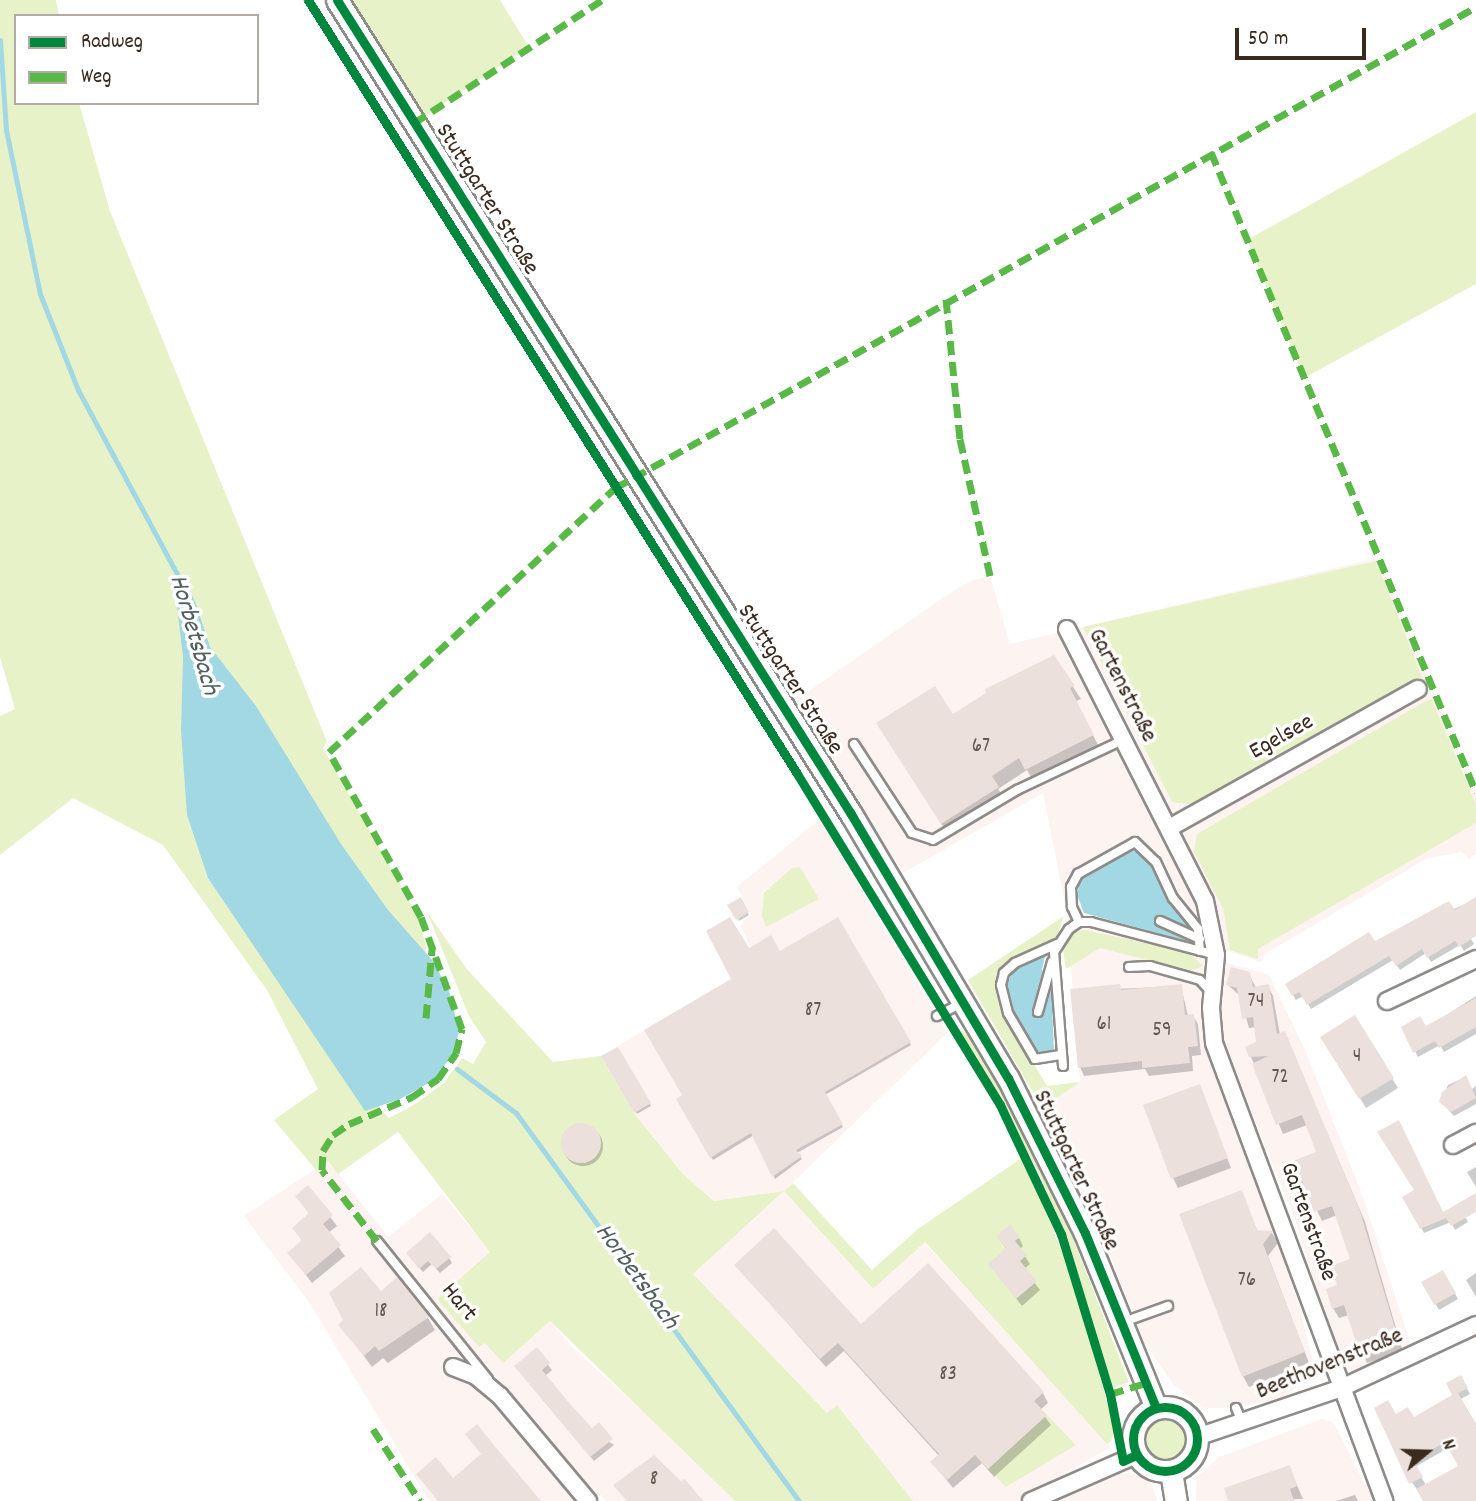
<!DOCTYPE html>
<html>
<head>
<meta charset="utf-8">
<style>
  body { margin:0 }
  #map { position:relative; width:1476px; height:1501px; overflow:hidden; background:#fff; font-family:Dekko,sans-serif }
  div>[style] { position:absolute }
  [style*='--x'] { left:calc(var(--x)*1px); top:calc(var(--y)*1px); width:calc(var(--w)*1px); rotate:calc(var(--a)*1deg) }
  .built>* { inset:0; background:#fdf3f1 }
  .green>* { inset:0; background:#e8f2c8 }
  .round { border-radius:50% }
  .water>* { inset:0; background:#a2d8e3 }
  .shadow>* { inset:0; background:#0003 }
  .stream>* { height:5px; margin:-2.5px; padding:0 2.5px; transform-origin:2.5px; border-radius:2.5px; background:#a2d8e3 }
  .building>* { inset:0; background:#ece0dd }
  .roads { filter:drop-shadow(2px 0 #8e8b88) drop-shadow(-2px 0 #8e8b88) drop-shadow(0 2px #8e8b88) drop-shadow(0 -2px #8e8b88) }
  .lane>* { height:8px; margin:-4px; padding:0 4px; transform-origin:4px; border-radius:4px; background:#fff }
  .street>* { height:16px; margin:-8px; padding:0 8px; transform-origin:8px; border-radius:8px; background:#fff }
  .secondary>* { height:21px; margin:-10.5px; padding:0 10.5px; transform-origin:10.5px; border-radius:10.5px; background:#fff }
  .secondary>.ring { margin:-10.5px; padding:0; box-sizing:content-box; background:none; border:21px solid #fff; border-radius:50% }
  .quiet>* { height:7px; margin-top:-3.5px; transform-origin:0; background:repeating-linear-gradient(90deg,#58b947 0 14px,transparent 0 21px) }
  .cycleway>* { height:9px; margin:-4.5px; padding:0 4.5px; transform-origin:4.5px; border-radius:4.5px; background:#00873e }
  .cycleway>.ring { margin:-4.5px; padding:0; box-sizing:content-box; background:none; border:9px solid #00873e; border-radius:50% }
  span { translate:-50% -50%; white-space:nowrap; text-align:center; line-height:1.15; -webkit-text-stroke:7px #fff; paint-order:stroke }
  .number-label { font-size:21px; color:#67584e }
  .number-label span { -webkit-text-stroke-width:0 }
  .street-label { font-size:24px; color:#3b2a1e }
  .water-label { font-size:26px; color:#51615f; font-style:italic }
  .legend { position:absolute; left:14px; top:14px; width:245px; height:91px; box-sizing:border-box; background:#fff; border:2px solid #b1aaa5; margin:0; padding:9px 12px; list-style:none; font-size:21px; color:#3b2a1e }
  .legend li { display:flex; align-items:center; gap:14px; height:35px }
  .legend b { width:35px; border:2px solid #b1aaa5 }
  .north { position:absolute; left:1392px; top:1417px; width:70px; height:70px; -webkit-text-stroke:5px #fff; paint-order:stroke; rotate:71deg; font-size:19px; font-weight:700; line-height:28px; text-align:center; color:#3b2a1e }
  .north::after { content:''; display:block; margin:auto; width:24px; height:32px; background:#3b2a1e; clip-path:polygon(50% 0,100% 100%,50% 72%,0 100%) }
  .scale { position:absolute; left:1235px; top:28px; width:131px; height:32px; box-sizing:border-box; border:4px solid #3b2a1e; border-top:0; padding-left:9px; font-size:21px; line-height:24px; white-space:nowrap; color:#3b2a1e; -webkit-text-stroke:5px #fff; paint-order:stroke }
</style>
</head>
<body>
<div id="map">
  <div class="built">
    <div style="clip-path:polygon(evenodd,1378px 558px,1476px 792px,1476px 854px,1469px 859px,1462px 852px,1428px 858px,1266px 953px,1261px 962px,1214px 947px,1205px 1019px,1213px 1069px,1282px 1246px,1314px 1364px,1314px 1372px,1285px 1397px,1236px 1408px,1204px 1408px,1174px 1385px,1143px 1341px,1102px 1233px,1042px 1108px,1080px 1082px,1067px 914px,1043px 793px,903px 873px,792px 703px,944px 597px,970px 581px,990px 576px,1010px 644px,1378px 558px,1151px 862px,1171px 901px,1187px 941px,1090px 918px,1079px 904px,1077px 889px,1083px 876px,1151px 862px)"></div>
    <div style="clip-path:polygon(819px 820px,947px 1033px,784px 1191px,873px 1289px,924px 1242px,1111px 1447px,1019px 1501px,913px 1501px,837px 1405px,827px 1414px,693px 1274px,783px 1192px,715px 1201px,682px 1173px,634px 1113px,601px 1056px,759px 963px,740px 925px,751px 915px,737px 887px)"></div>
    <div style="clip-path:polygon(1224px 962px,1269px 975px,1306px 1052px,1363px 1197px,1413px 1351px,1355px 1374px,1339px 1363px,1296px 1222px,1224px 1044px,1218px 1005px)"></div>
    <div style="clip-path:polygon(328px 1161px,388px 1237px,442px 1194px,573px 1348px,709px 1471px,734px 1501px,606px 1501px,601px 1495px,592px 1501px,429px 1501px,309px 1302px,244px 1216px)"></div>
    <div style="clip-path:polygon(1322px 1419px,1333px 1422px,1374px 1501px,1196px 1501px,1197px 1477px,1219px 1457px)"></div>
    <div style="clip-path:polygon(1129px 1473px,1149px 1478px,1157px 1501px,1050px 1501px,1101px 1477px)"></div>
  </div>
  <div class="green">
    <div style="clip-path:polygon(0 0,56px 0,59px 16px,16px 16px,16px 103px,79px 103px,110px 211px,327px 742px,323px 748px,419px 918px,426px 948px,422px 1025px,434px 962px,448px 990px,377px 1106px,389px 1118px,412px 1106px,444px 1083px,462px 1058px,473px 1064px,486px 1042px,469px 1016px,427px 912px,466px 968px,553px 1062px,601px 1056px,634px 1113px,682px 1173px,714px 1201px,784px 1191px,793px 1183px,872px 1270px,918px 1229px,1023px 1157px,1071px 1273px,1115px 1430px,1111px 1441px,1107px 1444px,925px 1242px,873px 1289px,784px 1191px,693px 1274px,827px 1413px,837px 1405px,913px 1501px,735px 1501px,550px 1321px,503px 1363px,485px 1343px,479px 1347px,437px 1299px,490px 1252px,398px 1132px,338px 1174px,328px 1161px,316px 1170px,274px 1120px,318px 1089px,267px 990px,163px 845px,73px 798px,0 855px,0 716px,15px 709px,0 657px)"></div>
    <div style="clip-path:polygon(346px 0,500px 0,529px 47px,422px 118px)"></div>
    <div style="clip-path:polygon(1476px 112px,1476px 284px,1304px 378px,1247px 240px)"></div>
    <div style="clip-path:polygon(1376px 561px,1422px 677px,1196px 805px,1172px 802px,1083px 627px)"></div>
    <div style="clip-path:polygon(1431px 698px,1476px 804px,1476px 823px,1258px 949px,1258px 959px,1230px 950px,1223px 908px,1194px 852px,1197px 834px)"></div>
    <div style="clip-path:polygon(800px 867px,819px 899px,766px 927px,762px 916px,764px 893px,792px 868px)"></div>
    <div style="clip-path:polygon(1064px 916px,1057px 937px,1012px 959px,997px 984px,1005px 1015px,1047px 1086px,1080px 1082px,1042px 1108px,968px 980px)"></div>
    <div style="clip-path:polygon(1085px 930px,1190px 953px,1203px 966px,1190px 971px,1100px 948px,1066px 969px,1062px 945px,1071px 934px)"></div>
    <div style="clip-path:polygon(963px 1031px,976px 1043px,1050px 1179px,1129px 1382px,1113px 1388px,1064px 1235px,1038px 1171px,958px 1033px)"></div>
    <div style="clip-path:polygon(1047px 1415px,1076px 1445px,1006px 1487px,988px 1469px)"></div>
    <div class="round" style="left:1144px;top:1418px;width:42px;height:42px"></div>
  </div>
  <div class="water">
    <div style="clip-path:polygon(178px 575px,184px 577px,196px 604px,210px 647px,256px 706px,341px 844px,388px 910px,433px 961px,449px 991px,459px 1031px,454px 1052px,434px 1080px,400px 1099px,365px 1111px,208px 878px,187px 815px,181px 731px,183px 657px,174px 580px)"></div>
    <div style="clip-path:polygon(1127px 850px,1144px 853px,1151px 862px,1171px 901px,1194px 928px,1187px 941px,1084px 913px,1077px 895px,1080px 880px)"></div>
    <div style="clip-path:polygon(1046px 951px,1042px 970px,1051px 977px,1054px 1051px,1043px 1056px,1036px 1054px,1021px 1030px,1005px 986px,1017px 966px)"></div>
  </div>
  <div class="shadow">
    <div style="clip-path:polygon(1053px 657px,1081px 699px,1076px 701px,1100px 749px,1034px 782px,1027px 770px,998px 789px,1005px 800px,949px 836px,886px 737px,952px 717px)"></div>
    <div style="clip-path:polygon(740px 899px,749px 915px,739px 921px,729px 905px)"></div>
    <div style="clip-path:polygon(1476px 899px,1476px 932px,1469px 936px,1474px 944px,1464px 951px,1460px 945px,1431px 962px,1426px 953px,1400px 970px,1393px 960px,1311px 1009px,1303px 996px,1296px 1000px,1287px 985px)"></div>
    <div style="clip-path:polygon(837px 919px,911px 1045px,825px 1095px,843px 1127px,797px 1153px,802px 1159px,775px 1179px,754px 1135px,713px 1160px,678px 1099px,684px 1096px,748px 951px,780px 953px)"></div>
    <div style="clip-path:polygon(1249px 974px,1256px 988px,1268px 986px,1273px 996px,1280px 1035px,1289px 1043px,1365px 1222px,1403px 1352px,1367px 1363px,1349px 1315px,1339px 1318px,1333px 1308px,1352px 1261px,1337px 1215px,1322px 1221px,1307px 1190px,1298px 1193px,1292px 1184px,1318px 1153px,1307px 1125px,1283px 1134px,1251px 1057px,1258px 1043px,1256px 1027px,1249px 1028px,1240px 996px,1228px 985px)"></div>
    <div style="clip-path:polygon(1181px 986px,1188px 1016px,1193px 1016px,1198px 1024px,1201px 1055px,1192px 1056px,1193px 1071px,1149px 1076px,1145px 1069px,1084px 1076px,1080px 1067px,1072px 991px)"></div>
    <div style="clip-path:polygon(1476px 996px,1476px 1034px,1444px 1052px,1440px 1045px,1418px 1057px,1403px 1028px,1425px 1029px)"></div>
    <div style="clip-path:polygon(1355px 1018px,1398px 1088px,1366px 1108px,1323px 1038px)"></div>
    <div style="clip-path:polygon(618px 1049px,651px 1106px,637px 1114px,603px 1057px)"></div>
    <div style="clip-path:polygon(1465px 1077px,1472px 1089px,1476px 1086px,1476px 1104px,1454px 1116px,1441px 1102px,1448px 1085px)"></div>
    <div style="clip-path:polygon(1200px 1088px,1231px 1168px,1178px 1188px,1173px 1178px)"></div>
    <div class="round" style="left:563px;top:1126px;width:40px;height:40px"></div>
    <div style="clip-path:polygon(1476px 1167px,1476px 1187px,1467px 1172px)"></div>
    <div style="clip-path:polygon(308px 1187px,337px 1226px,328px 1233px,345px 1256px,312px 1283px,289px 1253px,303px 1242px,294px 1228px,310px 1215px,297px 1196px)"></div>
    <div style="clip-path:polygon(1241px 1192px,1258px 1232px,1272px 1233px,1278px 1243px,1268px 1256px,1309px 1363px,1249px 1387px,1243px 1376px)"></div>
    <div style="clip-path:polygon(1404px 1197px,1443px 1214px,1458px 1205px,1468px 1222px,1455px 1230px,1451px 1222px,1424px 1233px)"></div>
    <div style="clip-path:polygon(998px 1237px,1019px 1238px,1023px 1246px,1020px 1249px,1030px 1264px,1024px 1269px,1040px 1290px,1022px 1306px,990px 1265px,1007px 1250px)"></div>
    <div style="clip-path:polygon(411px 1258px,449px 1258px,452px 1263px,440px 1273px,432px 1264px,423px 1272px)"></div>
    <div style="clip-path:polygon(736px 1265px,861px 1326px,928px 1266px,1043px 1393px,1048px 1403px,1040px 1410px,1051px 1425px,994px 1477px,982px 1463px,953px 1488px,933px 1463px,939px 1456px,844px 1351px,826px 1367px)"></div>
    <div style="clip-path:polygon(1443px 1272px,1458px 1299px,1439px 1310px,1423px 1283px)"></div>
    <div style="clip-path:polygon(1476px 1273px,1476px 1297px,1466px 1280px)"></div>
    <div style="clip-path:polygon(380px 1293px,428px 1318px,435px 1330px,388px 1363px,383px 1358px,372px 1367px,341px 1325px)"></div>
    <div style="clip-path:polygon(536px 1350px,552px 1370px,545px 1376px,592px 1431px,614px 1445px,594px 1461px,519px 1371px)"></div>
    <div style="clip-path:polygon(evenodd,1460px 1377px,1470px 1394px,1461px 1399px,1476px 1424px,1476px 1501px,1425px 1501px,1402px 1468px,1395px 1416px,1413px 1419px,1454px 1395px,1460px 1377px,1450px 1447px,1460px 1466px,1426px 1485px,1415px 1467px,1450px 1447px)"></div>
    <div style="clip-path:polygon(1289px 1467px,1303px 1499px,1230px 1501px)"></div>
    <div style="clip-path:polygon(1355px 1495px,1358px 1501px,1336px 1501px)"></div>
  </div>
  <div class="stream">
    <div style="--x:0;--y:40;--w:90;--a:86.2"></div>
    <div style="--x:6;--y:130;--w:167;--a:78.3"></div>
    <div style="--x:40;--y:294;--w:103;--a:68.4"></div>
    <div style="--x:78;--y:390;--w:217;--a:61.7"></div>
    <div style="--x:457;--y:1069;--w:74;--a:36.7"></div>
    <div style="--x:516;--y:1113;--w:480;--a:53.9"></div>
  </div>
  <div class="building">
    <div style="clip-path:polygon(1054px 655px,1075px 686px,1070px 688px,1094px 735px,1025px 770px,1019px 758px,992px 776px,999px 787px,941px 824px,876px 723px,935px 686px,953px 714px,986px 693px,985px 689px)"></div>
    <div style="clip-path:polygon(741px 897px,749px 912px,736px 920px,727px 905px)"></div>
    <div style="clip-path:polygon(1476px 897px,1476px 936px,1459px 947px,1455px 941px,1427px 958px,1422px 949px,1396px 966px,1389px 956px,1307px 1005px,1299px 992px,1292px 996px,1285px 984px,1369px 932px,1375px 941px,1449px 901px,1455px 910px)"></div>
    <div style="clip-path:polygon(730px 917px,749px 948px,771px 935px,780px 951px,838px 917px,911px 1042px,825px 1092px,843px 1124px,796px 1150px,802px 1156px,772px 1177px,751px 1133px,710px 1158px,676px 1099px,682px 1095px,644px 1030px,731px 979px,706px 931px)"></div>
    <div style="clip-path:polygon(1231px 967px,1250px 972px,1253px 987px,1269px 984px,1277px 1034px,1285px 1031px,1360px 1211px,1399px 1342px,1360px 1354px,1344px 1305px,1332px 1309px,1326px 1289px,1337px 1285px,1331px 1266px,1350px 1259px,1332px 1206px,1314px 1212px,1302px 1180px,1291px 1185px,1283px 1165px,1316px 1152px,1302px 1115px,1276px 1125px,1252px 1064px,1268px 1056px,1249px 1057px,1245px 1047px,1256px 1042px,1253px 1017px,1242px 1019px,1237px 988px,1226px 985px)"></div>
    <div style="clip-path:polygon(1120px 984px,1121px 990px,1182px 984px,1185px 1015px,1194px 1014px,1198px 1046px,1188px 1047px,1190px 1063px,1142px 1068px,1142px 1061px,1078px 1068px,1070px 989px)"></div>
    <div style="clip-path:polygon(1476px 998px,1476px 1027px,1439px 1048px,1435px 1041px,1413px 1053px,1401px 1027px,1420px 1016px,1426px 1026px)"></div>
    <div style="clip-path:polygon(1355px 1015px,1394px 1078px,1359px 1099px,1320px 1037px)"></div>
    <div style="clip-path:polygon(618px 1047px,651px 1103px,634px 1113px,601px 1056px)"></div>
    <div style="clip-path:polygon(1466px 1075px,1476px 1098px,1451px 1112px,1439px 1102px,1442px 1092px)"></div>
    <div style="clip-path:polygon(1200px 1084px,1228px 1158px,1171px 1179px,1143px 1105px)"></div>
    <div style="clip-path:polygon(1399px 1120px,1443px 1212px,1476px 1193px,1476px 1212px,1451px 1226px,1446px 1218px,1420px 1229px,1402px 1197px,1414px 1190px,1377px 1132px)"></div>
    <div class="round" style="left:561px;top:1123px;width:40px;height:40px"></div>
    <div style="clip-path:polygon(308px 1185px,333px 1215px,323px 1224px,341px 1245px,306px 1275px,287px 1253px,302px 1240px,292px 1228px,309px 1213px,295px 1196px)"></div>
    <div style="clip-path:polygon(1242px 1190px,1257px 1230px,1273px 1231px,1263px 1244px,1305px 1352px,1242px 1377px,1179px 1214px)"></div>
    <div style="clip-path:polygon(1010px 1225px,1020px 1237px,1015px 1241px,1027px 1255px,1020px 1261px,1037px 1281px,1016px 1299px,988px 1264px,1006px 1248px,996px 1236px)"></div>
    <div style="clip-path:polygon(774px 1228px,861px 1324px,928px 1263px,1044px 1392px,1034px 1401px,1047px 1415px,988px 1469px,975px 1455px,947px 1480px,930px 1462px,939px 1454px,838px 1343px,820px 1359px,734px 1265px)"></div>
    <div style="clip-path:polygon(430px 1232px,451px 1257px,436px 1269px,428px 1261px,419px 1269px,406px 1253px)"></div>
    <div style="clip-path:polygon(361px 1267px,381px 1291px,397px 1277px,429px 1317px,379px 1351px,375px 1346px,364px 1356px,338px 1325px,343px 1320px,329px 1293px)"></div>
    <div style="clip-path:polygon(1443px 1270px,1456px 1293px,1434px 1305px,1421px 1282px)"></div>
    <div style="clip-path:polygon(537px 1347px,550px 1363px,542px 1370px,571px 1405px,592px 1428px,599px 1422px,613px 1439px,590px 1457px,514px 1366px)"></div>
    <div style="clip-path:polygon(1461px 1375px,1468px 1388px,1458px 1393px,1476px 1425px,1476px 1501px,1423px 1501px,1416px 1489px,1458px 1466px,1445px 1442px,1410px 1462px,1413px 1460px,1423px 1477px,1409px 1484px,1374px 1408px,1388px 1400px,1396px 1414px,1408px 1407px,1414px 1417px,1452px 1395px,1446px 1383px)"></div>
    <div style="clip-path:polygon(477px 1424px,493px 1444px,541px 1501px,438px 1501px,416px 1474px,436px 1457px,453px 1478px,481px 1454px,465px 1434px)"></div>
    <div style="clip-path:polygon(654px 1455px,681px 1481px,685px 1479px,703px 1501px,627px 1501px,613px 1485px)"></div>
    <div style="clip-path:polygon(1290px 1465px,1297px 1486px,1290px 1489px,1294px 1501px,1228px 1501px,1224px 1488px)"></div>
  </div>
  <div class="roads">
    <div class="lane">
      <div style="--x:854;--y:744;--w:106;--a:56.9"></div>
      <div style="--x:912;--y:833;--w:22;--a:18"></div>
      <div style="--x:933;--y:840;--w:98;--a:-30.8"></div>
      <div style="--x:1017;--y:790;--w:117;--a:-25.3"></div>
      <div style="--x:1160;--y:921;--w:44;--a:24.2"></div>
      <div style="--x:1079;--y:922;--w:17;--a:-115"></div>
      <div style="--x:1072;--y:907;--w:20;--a:-93"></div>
      <div style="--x:1071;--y:887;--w:15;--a:-62"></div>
      <div style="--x:1078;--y:874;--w:65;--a:-29.3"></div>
      <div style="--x:1135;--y:842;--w:29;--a:44"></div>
      <div style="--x:1156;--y:862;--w:40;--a:65"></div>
      <div style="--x:1173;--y:898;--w:40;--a:51"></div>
      <div style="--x:1198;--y:929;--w:22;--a:85"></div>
      <div style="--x:1057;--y:944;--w:46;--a:155.7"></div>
      <div style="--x:1015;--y:963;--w:15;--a:138"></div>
      <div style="--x:1004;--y:973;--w:12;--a:104"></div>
      <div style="--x:1001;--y:985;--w:29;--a:76"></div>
      <div style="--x:1008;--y:1013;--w:53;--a:59.6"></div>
      <div style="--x:1035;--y:1059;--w:24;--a:-9"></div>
      <div style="--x:1129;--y:967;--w:21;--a:-3"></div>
      <div style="--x:1150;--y:966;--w:52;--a:15.6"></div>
      <div style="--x:1200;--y:980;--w:16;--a:47"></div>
      <div style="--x:1038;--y:1012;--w:52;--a:-74.4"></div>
      <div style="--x:937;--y:1016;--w:27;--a:-28"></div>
      <div style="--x:1063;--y:1066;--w:114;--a:-94.5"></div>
      <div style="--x:1054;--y:952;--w:27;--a:-57"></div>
      <div style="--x:1069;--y:929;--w:12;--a:-35"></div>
      <div style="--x:1079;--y:922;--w:12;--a:0"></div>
      <div style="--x:1091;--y:922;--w:129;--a:14.8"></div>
      <div style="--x:377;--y:1241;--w:177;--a:51.2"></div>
      <div style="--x:1121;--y:1323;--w:50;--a:-19.9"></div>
      <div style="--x:1236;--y:1408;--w:15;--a:67"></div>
    </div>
    <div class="street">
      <div style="--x:1067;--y:629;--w:305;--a:63.1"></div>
      <div style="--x:1205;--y:901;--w:55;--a:78.5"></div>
      <div style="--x:1216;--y:955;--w:53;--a:95.4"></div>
      <div style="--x:1211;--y:1008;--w:35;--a:85"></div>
      <div style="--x:1214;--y:1043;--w:489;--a:69.6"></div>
      <div style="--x:1169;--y:828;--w:285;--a:-29.2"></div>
      <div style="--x:1387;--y:1001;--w:98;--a:-25.3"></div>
      <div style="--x:1453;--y:1145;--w:26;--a:-28"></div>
      <div style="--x:453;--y:1367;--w:25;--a:21"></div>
      <div style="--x:476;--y:1376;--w:31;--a:40"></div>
      <div style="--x:500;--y:1396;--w:137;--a:50"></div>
      <div style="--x:1197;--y:1437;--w:150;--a:-18.7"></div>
      <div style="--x:1339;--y:1389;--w:151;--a:-25"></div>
      <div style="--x:1031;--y:1501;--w:115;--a:-23.7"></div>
    </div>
    <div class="secondary">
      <div style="--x:337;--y:0;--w:963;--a:57.73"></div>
      <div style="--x:851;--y:814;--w:307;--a:59.3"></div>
      <div style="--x:1008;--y:1078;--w:173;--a:63.6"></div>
      <div style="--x:1085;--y:1233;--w:189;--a:67.9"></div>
      <div class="ring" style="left:1133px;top:1407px;width:43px;height:43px"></div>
      <div style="--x:1171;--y:1471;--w:30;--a:81"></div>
    </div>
  </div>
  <div class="quiet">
    <div style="--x:414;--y:123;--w:225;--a:-33.2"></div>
    <div style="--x:1211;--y:152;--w:693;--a:67.51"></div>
    <div style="--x:946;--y:299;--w:141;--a:84.3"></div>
    <div style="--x:960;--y:439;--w:140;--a:77.6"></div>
    <div style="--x:426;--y:1018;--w:69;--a:-85"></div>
    <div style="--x:377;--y:1241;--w:90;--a:-127.8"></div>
    <div style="--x:322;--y:1170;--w:19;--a:-87"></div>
    <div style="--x:323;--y:1151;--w:19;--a:-58"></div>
    <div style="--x:333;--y:1135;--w:19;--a:-35"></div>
    <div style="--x:349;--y:1124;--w:69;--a:-23.2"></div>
    <div style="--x:412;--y:1097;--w:32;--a:-35"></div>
    <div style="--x:438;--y:1079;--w:32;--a:-55"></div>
    <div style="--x:456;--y:1053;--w:25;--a:-76"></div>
    <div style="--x:462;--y:1029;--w:119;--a:-110.1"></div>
    <div style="--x:421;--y:917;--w:189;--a:-119.1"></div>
    <div style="--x:329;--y:752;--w:389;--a:-42.7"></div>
    <div style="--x:615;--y:488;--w:986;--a:-29.19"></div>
    <div style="--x:1110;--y:1394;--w:37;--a:-17"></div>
    <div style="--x:373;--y:1429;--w:86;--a:56.9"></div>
  </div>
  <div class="cycleway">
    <div style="--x:308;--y:0;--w:913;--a:57.7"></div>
    <div style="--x:796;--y:772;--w:391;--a:58.5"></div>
    <div style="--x:1000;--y:1105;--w:143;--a:64.7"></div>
    <div style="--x:1061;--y:1234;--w:167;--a:73"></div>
    <div style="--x:1110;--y:1394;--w:68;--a:79"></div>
    <div style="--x:1123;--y:1461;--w:14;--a:-25"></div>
    <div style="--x:337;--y:0;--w:963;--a:57.73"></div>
    <div style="--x:851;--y:814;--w:307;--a:59.3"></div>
    <div style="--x:1008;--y:1078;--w:173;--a:63.6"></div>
    <div style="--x:1085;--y:1233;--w:189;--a:67.9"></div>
    <div class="ring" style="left:1133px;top:1407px;width:55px;height:55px"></div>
  </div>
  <div class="number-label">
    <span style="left:981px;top:747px">67</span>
    <span style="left:1256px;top:1002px">74</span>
    <span style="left:813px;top:1011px">87</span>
    <span style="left:1104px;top:1025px">61</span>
    <span style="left:1162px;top:1031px">59</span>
    <span style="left:1357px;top:1057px">4</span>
    <span style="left:1280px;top:1078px">72</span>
    <span style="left:1247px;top:1281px">76</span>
    <span style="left:381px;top:1312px">18</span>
    <span style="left:948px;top:1375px">83</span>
    <span style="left:654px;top:1480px">8</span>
  </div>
  <div class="street-label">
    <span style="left:486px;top:200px;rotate:58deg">Stuttgarter Straße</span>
    <span style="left:789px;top:680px;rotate:57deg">Stuttgarter Straße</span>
    <span style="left:1121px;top:686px;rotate:63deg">Gartenstraße</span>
    <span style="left:1282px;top:738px;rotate:-29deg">Egelsee</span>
    <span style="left:1075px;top:1171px;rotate:65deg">Stuttgarter Straße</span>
    <span style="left:1307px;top:1222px;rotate:70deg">Gartenstraße</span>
    <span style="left:458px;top:1303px;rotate:51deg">Hart</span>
    <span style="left:1330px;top:1365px;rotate:-22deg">Beethovenstraße</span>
  </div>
  <div class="water-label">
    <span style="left:193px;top:635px;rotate:74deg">Horbetsbach</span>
    <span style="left:636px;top:1277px;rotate:54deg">Horbetsbach</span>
  </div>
  <ul class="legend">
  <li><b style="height:9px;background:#00873e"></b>Radweg</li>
  <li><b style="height:9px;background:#58b947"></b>Weg</li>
  </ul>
  <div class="north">N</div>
  <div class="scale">50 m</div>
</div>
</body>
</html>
